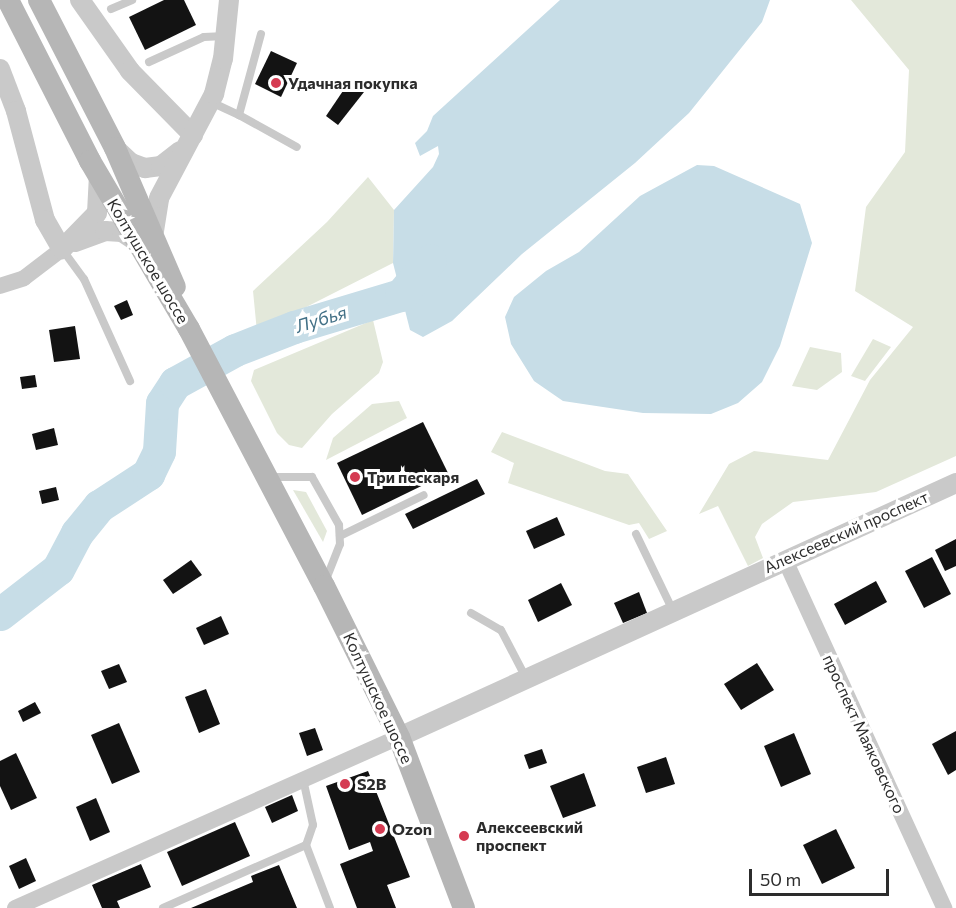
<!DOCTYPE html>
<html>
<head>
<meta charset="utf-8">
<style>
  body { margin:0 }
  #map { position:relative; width:956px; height:908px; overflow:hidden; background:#fff; font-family:Commissioner,sans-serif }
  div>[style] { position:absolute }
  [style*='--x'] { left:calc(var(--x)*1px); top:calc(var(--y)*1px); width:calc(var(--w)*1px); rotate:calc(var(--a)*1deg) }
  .green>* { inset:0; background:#e3e8da }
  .water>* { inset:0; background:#c7dde7 }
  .river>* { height:33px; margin:-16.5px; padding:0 16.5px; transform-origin:16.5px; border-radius:16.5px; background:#c7dde7 }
  .building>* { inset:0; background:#131313 }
  .service>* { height:8px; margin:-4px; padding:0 4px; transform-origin:4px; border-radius:4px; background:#c9c9c9 }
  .minor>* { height:16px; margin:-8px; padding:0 8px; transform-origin:8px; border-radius:8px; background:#c9c9c9 }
  .tertiary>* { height:20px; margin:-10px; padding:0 10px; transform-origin:10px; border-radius:10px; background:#c9c9c9 }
  .secondary>* { height:22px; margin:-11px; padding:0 11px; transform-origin:11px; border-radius:11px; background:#b6b6b6 }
  .dots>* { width:16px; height:16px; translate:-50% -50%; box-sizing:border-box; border:3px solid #fff; border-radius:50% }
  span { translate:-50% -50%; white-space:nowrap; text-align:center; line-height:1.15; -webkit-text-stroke:6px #fff; paint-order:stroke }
  .poi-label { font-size:16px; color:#2c2c2c; font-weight:700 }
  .left { translate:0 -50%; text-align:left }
  .street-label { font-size:16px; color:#2c2c2c }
  .water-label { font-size:18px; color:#427086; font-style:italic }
  .scale { position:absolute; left:749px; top:869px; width:140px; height:27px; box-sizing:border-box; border:3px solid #2c2c2c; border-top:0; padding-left:8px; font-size:18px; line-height:21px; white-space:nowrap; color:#2c2c2c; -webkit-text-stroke:4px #fff; paint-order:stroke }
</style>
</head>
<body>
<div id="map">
  <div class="green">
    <div style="clip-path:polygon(851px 0,956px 0,956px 456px,876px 492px,793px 502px,762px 524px,755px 537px,763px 558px,748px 566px,718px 506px,699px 514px,729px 464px,754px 451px,828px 460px,870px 380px,913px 327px,855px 291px,866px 207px,905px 152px,909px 70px)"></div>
    <div style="clip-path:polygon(368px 177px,394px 210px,393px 263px,257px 332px,253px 291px,327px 222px)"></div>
    <div style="clip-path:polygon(373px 320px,383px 362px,379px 373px,332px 414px,302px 448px,289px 445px,277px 433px,251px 381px,254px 370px)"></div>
    <div style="clip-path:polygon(873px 339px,891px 347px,865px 381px,851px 376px)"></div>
    <div style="clip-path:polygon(810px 347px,841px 353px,842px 372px,817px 390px,792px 386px)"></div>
    <div style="clip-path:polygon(399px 401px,407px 418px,326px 460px,333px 438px,372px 404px)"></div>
    <div style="clip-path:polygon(502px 432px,605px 471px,628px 474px,667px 531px,649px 539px,639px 523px,629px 525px,508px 483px,514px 463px,491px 452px)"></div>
    <div style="clip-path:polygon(293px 490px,306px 492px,327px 531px,323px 542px)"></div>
  </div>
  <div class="water">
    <div style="clip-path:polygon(560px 0,770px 0,762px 22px,689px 113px,635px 163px,522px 254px,452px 321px,423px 337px,410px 330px,393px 263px,394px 210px,433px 167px,439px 154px,438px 146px,420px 156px,415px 143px,427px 131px,433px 116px)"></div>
    <div style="clip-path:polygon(697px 165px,714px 166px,800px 204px,812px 243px,780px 346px,762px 382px,738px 403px,711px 414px,643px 413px,563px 401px,534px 381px,511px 344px,505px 317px,514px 297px,546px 271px,579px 252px,640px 196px)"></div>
  </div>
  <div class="river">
    <div style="--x:0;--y:614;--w:73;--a:-37.8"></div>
    <div style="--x:58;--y:569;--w:41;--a:-62.2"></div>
    <div style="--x:77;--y:533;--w:35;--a:-51"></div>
    <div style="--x:99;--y:506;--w:59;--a:-33.1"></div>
    <div style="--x:148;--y:474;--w:25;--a:-64"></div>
    <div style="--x:159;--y:451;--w:48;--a:-86.4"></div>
    <div style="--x:162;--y:403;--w:24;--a:-57"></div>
    <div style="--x:175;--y:383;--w:68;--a:-28.8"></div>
    <div style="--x:235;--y:350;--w:63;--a:-21.3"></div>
    <div style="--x:294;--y:327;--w:112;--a:-16.7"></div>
    <div style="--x:401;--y:295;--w:45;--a:-50.4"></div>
  </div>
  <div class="building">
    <div style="clip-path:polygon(164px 0,184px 0,196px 25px,145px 50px,129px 17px)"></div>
    <div style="clip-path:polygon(271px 51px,297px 63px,281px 97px,255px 84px)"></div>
    <div style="clip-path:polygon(349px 82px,364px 92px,338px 125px,326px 116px)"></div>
    <div style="clip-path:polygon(127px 300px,133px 315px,121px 320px,114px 306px)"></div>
    <div style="clip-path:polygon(75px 326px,80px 359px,54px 362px,49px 330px)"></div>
    <div style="clip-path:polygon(35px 375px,37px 387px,22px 389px,20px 377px)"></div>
    <div style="clip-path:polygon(423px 422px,448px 473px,362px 515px,337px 463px)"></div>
    <div style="clip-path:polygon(54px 428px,58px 445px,36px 450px,32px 434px)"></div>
    <div style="clip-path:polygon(477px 479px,485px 494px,413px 529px,405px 514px)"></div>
    <div style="clip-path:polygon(56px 487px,59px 500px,42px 504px,39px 491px)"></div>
    <div style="clip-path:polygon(557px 517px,565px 535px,534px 549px,526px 531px)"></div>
    <div style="clip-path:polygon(956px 539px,956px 566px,945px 571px,935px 550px)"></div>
    <div style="clip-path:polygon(932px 557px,951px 594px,924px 608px,905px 571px)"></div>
    <div style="clip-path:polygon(191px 560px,202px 575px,173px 594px,163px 580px)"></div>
    <div style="clip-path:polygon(876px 581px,887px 602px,845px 625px,834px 604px)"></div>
    <div style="clip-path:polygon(561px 583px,572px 605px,538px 622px,528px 600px)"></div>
    <div style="clip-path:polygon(639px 592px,647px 613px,623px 623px,614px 603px)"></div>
    <div style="clip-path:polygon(221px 616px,229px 634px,204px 645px,196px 628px)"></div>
    <div style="clip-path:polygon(757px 663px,774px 690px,741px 710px,724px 684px)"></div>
    <div style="clip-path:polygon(119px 664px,127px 682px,109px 689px,101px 671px)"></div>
    <div style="clip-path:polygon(206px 689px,220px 724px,199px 733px,185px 697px)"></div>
    <div style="clip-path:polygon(35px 702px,41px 713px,23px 722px,18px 711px)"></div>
    <div style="clip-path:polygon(119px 723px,140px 772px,112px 784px,91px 735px)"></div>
    <div style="clip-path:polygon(315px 728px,323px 750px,307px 756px,299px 733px)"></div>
    <div style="clip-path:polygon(956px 731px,956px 770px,948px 775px,932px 744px)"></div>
    <div style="clip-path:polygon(794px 733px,811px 774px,781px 787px,764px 746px)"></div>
    <div style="clip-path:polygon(542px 749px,547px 763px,529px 769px,524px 755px)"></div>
    <div style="clip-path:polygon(16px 753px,37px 798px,11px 810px,0 786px,0 761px)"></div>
    <div style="clip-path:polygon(666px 757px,675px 784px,646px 793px,637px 767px)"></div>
    <div style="clip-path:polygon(368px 771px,410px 877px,387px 885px,396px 908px,357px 908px,340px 864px,373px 851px,370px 842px,349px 850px,326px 786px)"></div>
    <div style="clip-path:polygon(584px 773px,596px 806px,563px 818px,550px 786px)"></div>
    <div style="clip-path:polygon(292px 795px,298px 811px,272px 823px,265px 807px)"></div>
    <div style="clip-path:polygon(96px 798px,110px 832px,90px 841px,76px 807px)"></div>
    <div style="clip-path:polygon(235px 822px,250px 856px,182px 886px,167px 852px)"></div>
    <div style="clip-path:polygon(836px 829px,855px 868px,822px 884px,803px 845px)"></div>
    <div style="clip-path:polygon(26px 858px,36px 881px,19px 889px,9px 866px)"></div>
    <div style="clip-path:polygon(141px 864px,151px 887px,117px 901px,120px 908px,102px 908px,92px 885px)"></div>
    <div style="clip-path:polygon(279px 865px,297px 908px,191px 908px,253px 882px,251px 876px)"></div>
  </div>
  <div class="service">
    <div style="--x:111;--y:9;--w:23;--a:-23"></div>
    <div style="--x:261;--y:34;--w:84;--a:105.2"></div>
    <div style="--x:239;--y:115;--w:66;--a:28.9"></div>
    <div style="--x:149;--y:62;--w:60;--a:-24.4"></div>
    <div style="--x:204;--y:37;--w:21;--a:-3"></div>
    <div style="--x:211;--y:102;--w:31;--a:25"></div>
    <div style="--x:62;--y:249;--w:37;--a:54"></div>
    <div style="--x:84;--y:279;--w:112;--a:65.7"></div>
    <div style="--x:269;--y:477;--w:43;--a:0"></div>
    <div style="--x:312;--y:477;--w:55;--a:60.6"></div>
    <div style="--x:339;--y:525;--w:19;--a:87"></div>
    <div style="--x:340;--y:544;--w:41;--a:111.5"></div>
    <div style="--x:636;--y:534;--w:85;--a:64.3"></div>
    <div style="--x:340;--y:536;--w:93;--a:-26"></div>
    <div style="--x:471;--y:613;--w:34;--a:30"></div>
    <div style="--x:501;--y:630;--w:54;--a:62.5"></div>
    <div style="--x:303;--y:779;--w:47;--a:77.7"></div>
    <div style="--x:313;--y:825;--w:21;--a:109"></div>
    <div style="--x:306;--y:845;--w:67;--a:69.1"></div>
    <div style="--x:163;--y:908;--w:156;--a:-23.8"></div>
  </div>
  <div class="minor">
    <div style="--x:0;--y:286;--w:25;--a:-18"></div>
    <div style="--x:24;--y:278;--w:48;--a:-37.3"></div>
    <div style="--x:785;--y:560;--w:383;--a:65.4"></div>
    <div style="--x:15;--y:908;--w:420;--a:-24"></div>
  </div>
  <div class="tertiary">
    <div style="--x:80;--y:0;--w:87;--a:54.8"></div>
    <div style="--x:130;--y:71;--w:90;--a:45.5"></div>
    <div style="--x:0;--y:69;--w:45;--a:69.1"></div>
    <div style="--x:16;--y:111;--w:113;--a:75.1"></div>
    <div style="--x:45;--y:220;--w:34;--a:60"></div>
    <div style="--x:115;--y:148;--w:22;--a:43"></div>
    <div style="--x:131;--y:163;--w:15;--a:20"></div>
    <div style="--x:145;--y:168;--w:16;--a:-7"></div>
    <div style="--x:161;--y:166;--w:24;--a:-38"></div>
    <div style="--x:154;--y:231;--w:33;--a:-81"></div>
    <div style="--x:159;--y:198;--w:118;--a:-62.1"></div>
    <div style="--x:214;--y:94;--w:36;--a:-76"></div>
    <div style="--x:223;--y:59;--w:59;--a:-84.2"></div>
    <div style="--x:75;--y:242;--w:32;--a:-20"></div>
    <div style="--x:105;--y:231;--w:17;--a:3"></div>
    <div style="--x:122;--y:232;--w:14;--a:34"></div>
    <div style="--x:62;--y:249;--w:50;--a:-45.8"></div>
    <div style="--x:97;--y:213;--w:36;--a:-87"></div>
    <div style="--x:399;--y:737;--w:612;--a:-24.51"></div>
  </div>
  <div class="secondary">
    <div style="--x:8;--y:0;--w:181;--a:63"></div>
    <div style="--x:90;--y:161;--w:195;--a:59.5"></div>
    <div style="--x:189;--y:329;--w:290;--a:62.3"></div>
    <div style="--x:324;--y:586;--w:169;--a:63.6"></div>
    <div style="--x:399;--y:737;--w:183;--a:69.2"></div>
    <div style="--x:39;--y:0;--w:166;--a:62.8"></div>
    <div style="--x:115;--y:148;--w:151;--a:66.7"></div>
  </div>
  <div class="dots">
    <div style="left:276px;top:83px;background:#d53b52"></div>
    <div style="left:355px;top:477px;background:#d53b52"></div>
    <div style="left:345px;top:784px;background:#d53b52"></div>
    <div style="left:380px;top:829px;background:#d53b52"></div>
    <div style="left:464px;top:836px;background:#d53b52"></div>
  </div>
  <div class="poi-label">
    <span class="left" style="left:288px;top:83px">Удачная покупка</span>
    <span class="left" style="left:367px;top:477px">Три пескаря</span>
    <span class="left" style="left:357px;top:784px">S2B</span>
    <span class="left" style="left:476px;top:836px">Алексеевский<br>проспект</span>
    <span class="left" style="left:392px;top:829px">Ozon</span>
  </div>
  <div class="street-label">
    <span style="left:148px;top:261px;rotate:59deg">Колтушское шоссе</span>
    <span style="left:846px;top:532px;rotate:-24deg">Алексеевский проспект</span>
    <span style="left:378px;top:698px;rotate:65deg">Колтушское шоссе</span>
    <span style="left:864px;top:734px;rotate:65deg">проспект Маяковского</span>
  </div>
  <div class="water-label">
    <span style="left:321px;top:319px;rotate:-17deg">Лубья</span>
  </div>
  <div class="scale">50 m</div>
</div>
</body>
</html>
